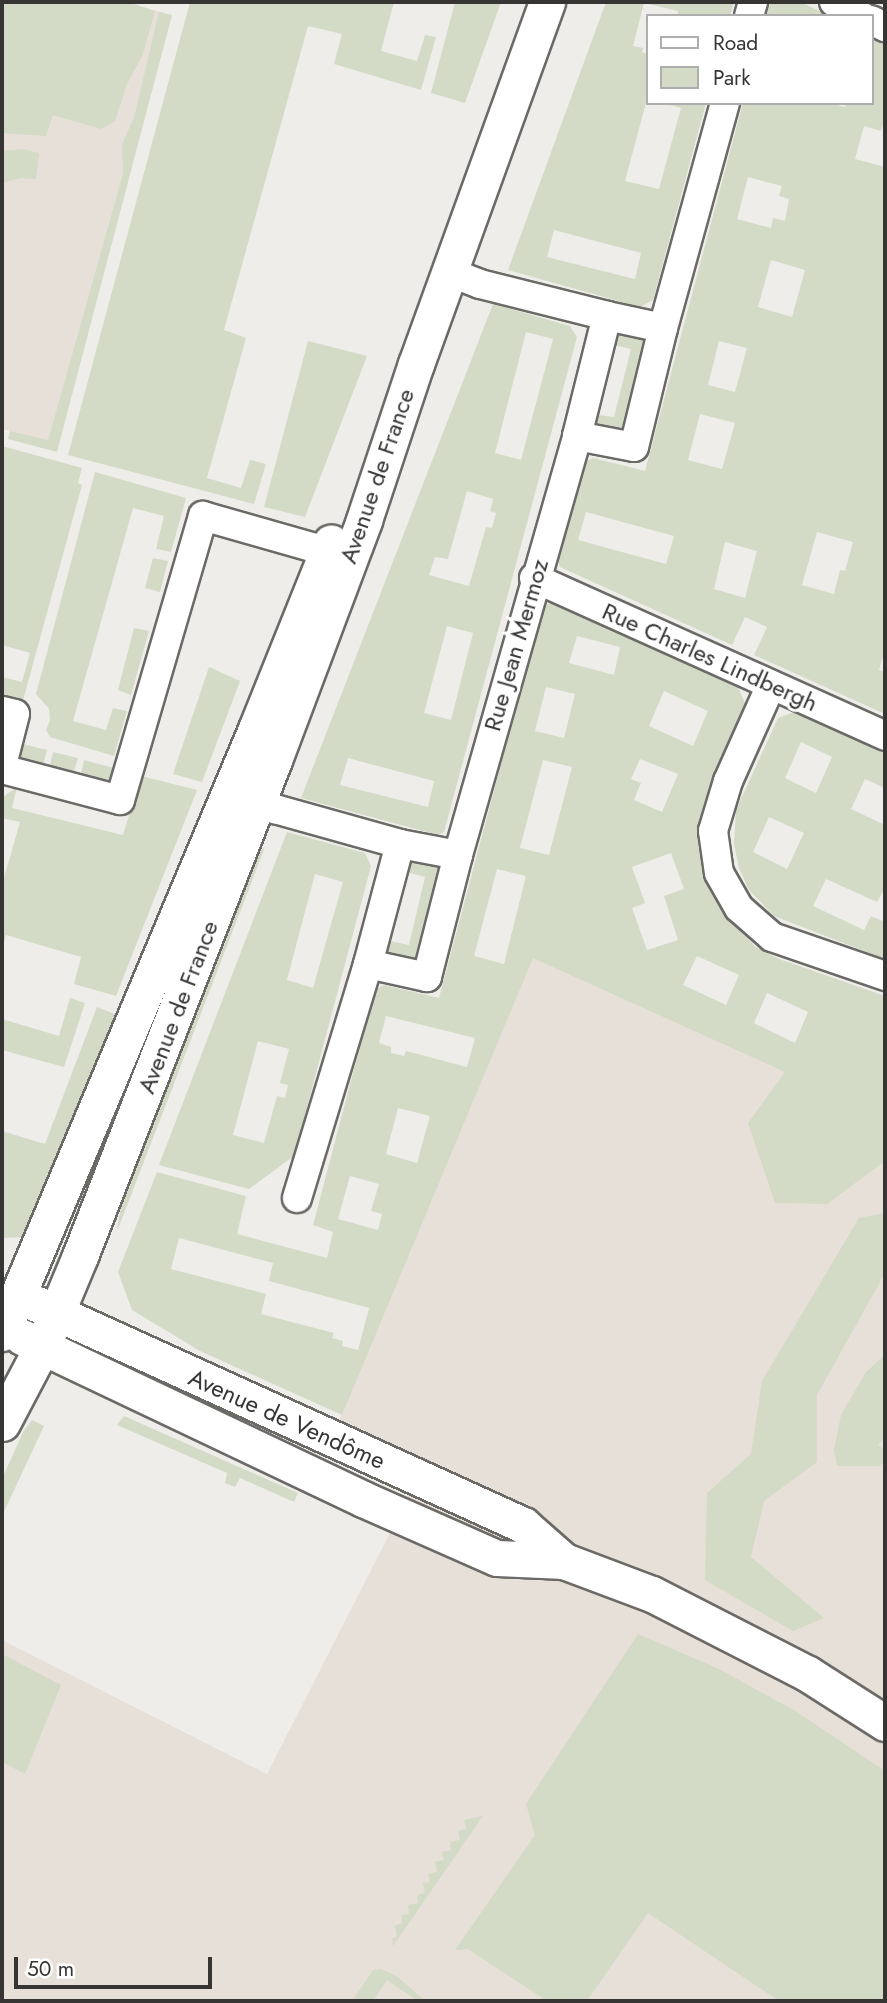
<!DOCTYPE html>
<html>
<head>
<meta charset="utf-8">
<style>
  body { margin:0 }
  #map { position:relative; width:887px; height:2003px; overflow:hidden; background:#efedea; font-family:Jost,sans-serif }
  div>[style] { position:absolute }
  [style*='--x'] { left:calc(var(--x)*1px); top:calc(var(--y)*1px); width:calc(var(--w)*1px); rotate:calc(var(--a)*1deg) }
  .built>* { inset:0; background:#e7e0d8 }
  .green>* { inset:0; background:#d3dac6 }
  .roads { filter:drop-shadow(2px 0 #6b6a67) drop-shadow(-2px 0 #6b6a67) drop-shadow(0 2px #6b6a67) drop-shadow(0 -2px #6b6a67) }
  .minor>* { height:28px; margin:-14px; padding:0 14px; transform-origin:14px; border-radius:14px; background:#fff }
  .major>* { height:35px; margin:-17.5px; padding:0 17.5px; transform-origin:17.5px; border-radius:17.5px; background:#fff }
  span { translate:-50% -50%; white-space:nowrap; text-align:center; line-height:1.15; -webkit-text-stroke:6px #fff; paint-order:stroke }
  .street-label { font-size:24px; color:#363534 }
  .frame { position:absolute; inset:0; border:4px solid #363534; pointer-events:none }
  .legend { position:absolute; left:646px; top:14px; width:228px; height:91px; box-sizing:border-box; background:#fff; border:2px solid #afaeae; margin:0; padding:9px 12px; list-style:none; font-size:21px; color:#363534 }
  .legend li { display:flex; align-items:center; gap:14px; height:35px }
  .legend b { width:35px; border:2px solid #afaeae }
  .scale { position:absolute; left:14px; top:1957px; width:198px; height:32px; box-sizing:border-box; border:4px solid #363534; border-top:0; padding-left:9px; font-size:21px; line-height:24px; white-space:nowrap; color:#363534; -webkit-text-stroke:5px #fff; paint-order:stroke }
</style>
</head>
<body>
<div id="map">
  <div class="built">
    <div style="clip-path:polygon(2px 2px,128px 3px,172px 15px,123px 173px,48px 440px,2px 429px)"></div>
    <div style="clip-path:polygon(533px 957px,885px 1117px,885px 2001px,2px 2001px,2px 1640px,267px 1774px,420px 1474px,333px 1435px)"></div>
  </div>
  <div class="green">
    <div style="clip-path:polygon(2px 2px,128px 2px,155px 11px,143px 54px,127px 84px,115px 121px,101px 129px,53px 115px,46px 136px,2px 133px)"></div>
    <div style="clip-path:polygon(190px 2px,394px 2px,381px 51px,417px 61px,425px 35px,436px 37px,421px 90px,334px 64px,342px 34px,308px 26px,224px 330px,246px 338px,207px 478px,241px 488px,250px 460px,266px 464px,254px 504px,68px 455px)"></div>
    <div style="clip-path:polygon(455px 2px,501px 2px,465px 103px,431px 93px)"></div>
    <div style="clip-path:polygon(evenodd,606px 2px,734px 2px,730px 16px,678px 16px,678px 11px,644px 3px,633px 46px,643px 48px,642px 52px,647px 54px,647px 99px,625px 181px,659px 189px,681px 108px,662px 103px,706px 103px,653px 300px,640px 307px,508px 270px,606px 2px,554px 230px,641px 253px,635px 279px,547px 257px,554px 230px)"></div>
    <div style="clip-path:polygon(771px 2px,801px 2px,829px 16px,766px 16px)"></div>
    <div style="clip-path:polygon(159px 12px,172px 15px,57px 452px,8px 439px,10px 431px,48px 440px,123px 173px,122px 144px,134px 118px)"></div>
    <div style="clip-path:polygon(evenodd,871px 37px,885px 44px,885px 117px,881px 131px,864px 126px,855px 159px,885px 167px,885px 650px,879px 670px,885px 672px,883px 699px,885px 714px,754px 655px,767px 627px,745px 617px,732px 645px,560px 567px,556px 555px,581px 464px,593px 458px,645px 471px,743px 103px,828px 103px,845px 107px,846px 103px,871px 103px,871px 37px,748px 177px,782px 186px,779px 196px,789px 199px,785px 221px,773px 218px,771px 228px,737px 219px,748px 177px,871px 37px,771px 260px,805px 270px,792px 317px,758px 307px,771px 260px,871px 37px,719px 341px,747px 348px,735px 392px,708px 385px,719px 341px,871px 37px,700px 414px,735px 423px,722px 469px,688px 460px,700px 414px,871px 37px,586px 512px,674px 536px,666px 564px,578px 540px,586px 512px,871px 37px,817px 532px,853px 542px,845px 571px,840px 570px,834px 594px,802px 585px,817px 532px,871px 37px,725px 542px,757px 551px,745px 598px,714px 589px,725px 542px)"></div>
    <div style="clip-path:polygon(23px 149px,39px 153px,36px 179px,21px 178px,2px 183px,2px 151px)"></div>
    <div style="clip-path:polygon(evenodd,493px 304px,570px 326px,577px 337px,444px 832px,438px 835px,301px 798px,493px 304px,526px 332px,553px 339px,521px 460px,495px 453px,526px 332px,493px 304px,467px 491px,493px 499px,490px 511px,496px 513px,492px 528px,486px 527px,469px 586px,429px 575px,435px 557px,448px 559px,467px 491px,493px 304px,447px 626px,473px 633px,451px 720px,424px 713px,447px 626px,493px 304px,348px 758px,434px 781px,428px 807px,340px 785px,348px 758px)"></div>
    <div style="clip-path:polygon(622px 333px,646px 339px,624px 433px,592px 425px,591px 414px,614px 417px,631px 349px,610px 344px)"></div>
    <div style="clip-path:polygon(308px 341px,367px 356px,305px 517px,264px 507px)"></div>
    <div style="clip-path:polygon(2px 446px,82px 468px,78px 483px,82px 485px,22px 704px,2px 698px,2px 677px,22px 682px,30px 653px,2px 645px)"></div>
    <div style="clip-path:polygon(95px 472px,186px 498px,171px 552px,156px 549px,164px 516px,133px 508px,73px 721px,106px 730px,113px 708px,127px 711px,114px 756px,50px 737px,46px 730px,50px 720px,49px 709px,36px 694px)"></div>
    <div style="clip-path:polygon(153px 558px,168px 561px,160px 592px,145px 588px)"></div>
    <div style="clip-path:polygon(evenodd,556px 601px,736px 683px,745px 703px,711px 781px,700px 822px,698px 844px,704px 874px,710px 891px,725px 916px,757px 948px,779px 959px,885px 996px,885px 1161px,827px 1204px,775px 1203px,748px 1123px,785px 1072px,533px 958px,342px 1415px,200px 1351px,132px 1310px,118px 1272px,157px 1172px,246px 1196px,237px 1234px,327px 1258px,333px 1232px,313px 1225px,375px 990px,384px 985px,439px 998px,543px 606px,556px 601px,577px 636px,620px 647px,614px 675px,569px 663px,577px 636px,556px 601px,546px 687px,575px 694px,564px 738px,535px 731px,546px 687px,556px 601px,664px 691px,708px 711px,693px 746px,649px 726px,664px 691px,556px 601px,640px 759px,678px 774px,662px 812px,634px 800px,641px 783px,631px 779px,640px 759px,556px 601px,543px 760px,572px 767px,549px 855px,520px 848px,543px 760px,556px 601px,671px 853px,684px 889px,664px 896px,678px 940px,647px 950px,632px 908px,645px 903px,632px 867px,671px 853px,556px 601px,497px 869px,526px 876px,504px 964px,474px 956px,497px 869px,556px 601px,697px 956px,739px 975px,726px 1005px,683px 985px,697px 956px,556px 601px,767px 993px,808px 1012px,795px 1043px,754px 1023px,767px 993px,556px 601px,386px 1016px,475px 1038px,467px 1067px,406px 1051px,404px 1056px,391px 1053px,391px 1047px,379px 1043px,386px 1016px,556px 601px,398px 1108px,430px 1116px,417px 1163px,386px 1154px,398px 1108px,556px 601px,350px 1176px,379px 1184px,371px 1211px,382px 1214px,378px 1230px,338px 1219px,350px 1176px,556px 601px,179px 1238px,273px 1263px,269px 1281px,369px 1308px,358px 1350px,342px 1346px,343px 1341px,332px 1338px,334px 1333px,261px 1314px,266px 1294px,171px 1269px,179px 1238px)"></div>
    <div style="clip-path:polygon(134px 628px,149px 631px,131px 695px,118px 690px)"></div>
    <div style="clip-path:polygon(209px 667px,240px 681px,202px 782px,173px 774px)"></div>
    <div style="clip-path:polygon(evenodd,794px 712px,885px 753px,885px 788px,865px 779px,851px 809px,885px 825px,885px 888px,877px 902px,826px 879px,813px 906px,864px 930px,871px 916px,885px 922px,885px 959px,774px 916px,749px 890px,739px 868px,734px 844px,736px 810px,778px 718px,794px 712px,801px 742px,832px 757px,816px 793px,785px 778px,801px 742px,794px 712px,769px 817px,804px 833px,787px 869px,753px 852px,769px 817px)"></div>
    <div style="clip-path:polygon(15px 742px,47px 750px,41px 773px,19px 761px)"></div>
    <div style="clip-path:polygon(53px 752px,78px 758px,71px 781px,48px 775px)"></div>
    <div style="clip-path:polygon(84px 760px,114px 768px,109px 787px,79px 783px)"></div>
    <div style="clip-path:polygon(141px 776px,197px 790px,116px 996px,74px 984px,81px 957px,6px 935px,2px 949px,2px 885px,20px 822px,2px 818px,3px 797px,17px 787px,12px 808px,123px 835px)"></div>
    <div style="clip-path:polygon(evenodd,287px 832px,365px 853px,371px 866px,294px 1156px,249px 1189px,159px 1165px,287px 832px,315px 874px,343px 882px,313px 988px,287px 980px,315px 874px,287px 832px,258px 1041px,289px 1049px,280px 1083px,288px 1085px,285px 1098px,277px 1096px,264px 1143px,233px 1135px,258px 1041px)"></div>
    <div style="clip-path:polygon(265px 847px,118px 1229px,117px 1229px,121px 1206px,256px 855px)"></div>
    <div style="clip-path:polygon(418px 860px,433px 862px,441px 871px,419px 957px,414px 960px,388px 955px,385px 940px,409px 945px,425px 877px,403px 871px,411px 862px)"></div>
    <div style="clip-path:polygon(70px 998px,85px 1003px,64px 1067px,2px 1050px,2px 1019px,59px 1036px)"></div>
    <div style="clip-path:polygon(97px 1007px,117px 1015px,23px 1237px,2px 1238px,2px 1131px,45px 1144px)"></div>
    <div style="clip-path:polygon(885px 1213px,885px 1273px,817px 1395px,817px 1462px,764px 1501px,751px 1557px,824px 1618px,793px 1631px,705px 1580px,707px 1493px,751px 1454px,762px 1381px,859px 1218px)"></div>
    <div style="clip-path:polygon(885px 1355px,885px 1437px,878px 1445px,885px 1450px,885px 1460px,880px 1466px,837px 1466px,834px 1450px,841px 1415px,866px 1372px)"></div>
    <div style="clip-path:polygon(124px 1416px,298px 1493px,294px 1502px,240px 1478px,235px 1487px,225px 1483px,227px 1473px,117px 1425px)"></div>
    <div style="clip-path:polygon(32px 1420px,44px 1426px,2px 1516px,2px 1479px,23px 1432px)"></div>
    <div style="clip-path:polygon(638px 1634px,719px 1669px,797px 1712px,885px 1771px,885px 2001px,779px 2001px,648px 1913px,587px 2001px,547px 2001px,468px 1949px,455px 1950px,535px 1835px,526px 1804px)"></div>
    <div style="clip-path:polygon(2px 1654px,61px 1685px,25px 1774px,2px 1762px)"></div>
    <div style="clip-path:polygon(483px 1816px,393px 1946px,392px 1938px,397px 1937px,395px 1926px,402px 1923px,401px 1915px,409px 1914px,408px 1905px,418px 1903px,417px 1895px,425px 1893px,423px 1883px,430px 1882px,428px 1874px,437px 1872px,435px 1862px,444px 1860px,442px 1852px,451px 1850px,450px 1842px,460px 1840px,458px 1831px,466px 1829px,464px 1820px)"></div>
    <div style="clip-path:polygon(381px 1969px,398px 1977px,425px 2001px,418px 2001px,387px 1980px,373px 2001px,352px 2001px,373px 1970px)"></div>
  </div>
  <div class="roads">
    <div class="minor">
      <div style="--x:834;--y:2;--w:31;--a:27"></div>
      <div style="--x:749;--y:16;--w:15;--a:-74"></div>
      <div style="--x:871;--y:20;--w:16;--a:27"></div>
      <div style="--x:449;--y:272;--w:33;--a:21"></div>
      <div style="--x:480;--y:284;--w:131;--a:14.1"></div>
      <div style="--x:577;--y:436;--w:58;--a:10.9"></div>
      <div style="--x:634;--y:447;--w:122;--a:-76.3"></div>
      <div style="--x:534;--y:578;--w:385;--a:24.2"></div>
      <div style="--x:771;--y:685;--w:105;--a:114.1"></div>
      <div style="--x:728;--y:781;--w:52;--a:106.7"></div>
      <div style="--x:713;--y:831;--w:42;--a:81.9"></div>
      <div style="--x:719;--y:873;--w:40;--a:60.3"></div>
      <div style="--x:739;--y:908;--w:44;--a:41.3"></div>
      <div style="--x:772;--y:937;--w:120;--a:19"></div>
      <div style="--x:2;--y:711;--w:13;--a:13"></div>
      <div style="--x:15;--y:714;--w:53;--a:104.3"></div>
      <div style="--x:2;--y:769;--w:122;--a:14.7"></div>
      <div style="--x:120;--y:800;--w:296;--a:-73.7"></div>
      <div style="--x:203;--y:516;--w:150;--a:15.9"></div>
      <div style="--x:238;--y:795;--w:40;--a:21"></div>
      <div style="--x:275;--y:809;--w:130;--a:15.6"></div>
      <div style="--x:400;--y:844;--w:59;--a:10.7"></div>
      <div style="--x:458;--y:855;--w:126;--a:104.3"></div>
      <div style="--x:427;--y:977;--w:60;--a:-167.6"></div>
      <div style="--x:458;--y:855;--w:436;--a:-74.1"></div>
      <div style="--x:577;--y:436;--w:124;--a:-76"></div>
      <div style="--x:607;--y:316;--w:57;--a:12.1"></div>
      <div style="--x:663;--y:328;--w:233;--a:-74.6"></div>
      <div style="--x:297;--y:1198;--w:245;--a:-73.1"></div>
      <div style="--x:368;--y:964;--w:124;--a:-75.1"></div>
    </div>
    <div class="major">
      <div style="--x:37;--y:1304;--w:534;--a:24.45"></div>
      <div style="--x:523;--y:1525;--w:55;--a:41.3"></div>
      <div style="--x:2;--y:1333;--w:655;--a:-67.19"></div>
      <div style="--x:256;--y:729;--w:201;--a:-68.1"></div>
      <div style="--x:22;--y:1337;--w:378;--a:25.4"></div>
      <div style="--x:363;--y:1499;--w:146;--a:23.8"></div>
      <div style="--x:497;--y:1558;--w:67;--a:2.6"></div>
      <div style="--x:564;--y:1561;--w:94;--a:20.6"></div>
      <div style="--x:652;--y:1594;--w:175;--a:27.1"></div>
      <div style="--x:808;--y:1674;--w:91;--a:32.5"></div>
      <div style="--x:2;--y:1423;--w:86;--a:-62.2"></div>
      <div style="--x:42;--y:1347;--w:99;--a:-67.3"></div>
      <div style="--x:80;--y:1256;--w:533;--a:-68.64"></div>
      <div style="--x:274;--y:760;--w:256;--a:-69.4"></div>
      <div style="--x:364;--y:520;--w:164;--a:-71.6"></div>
      <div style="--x:416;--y:364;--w:385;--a:-70.1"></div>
    </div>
  </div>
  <div class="street-label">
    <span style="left:377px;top:476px;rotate:-71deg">Avenue de France</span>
    <span style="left:516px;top:645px;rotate:-74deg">Rue Jean Mermoz</span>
    <span style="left:710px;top:657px;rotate:24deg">Rue Charles Lindbergh</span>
    <span style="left:178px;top:1007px;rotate:-69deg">Avenue de France</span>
    <span style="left:287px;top:1419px;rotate:24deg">Avenue de Vendôme</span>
  </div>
  <div class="frame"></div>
  <ul class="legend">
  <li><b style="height:9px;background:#fff"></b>Road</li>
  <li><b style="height:19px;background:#d3dac6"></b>Park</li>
  </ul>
  <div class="scale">50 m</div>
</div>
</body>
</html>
